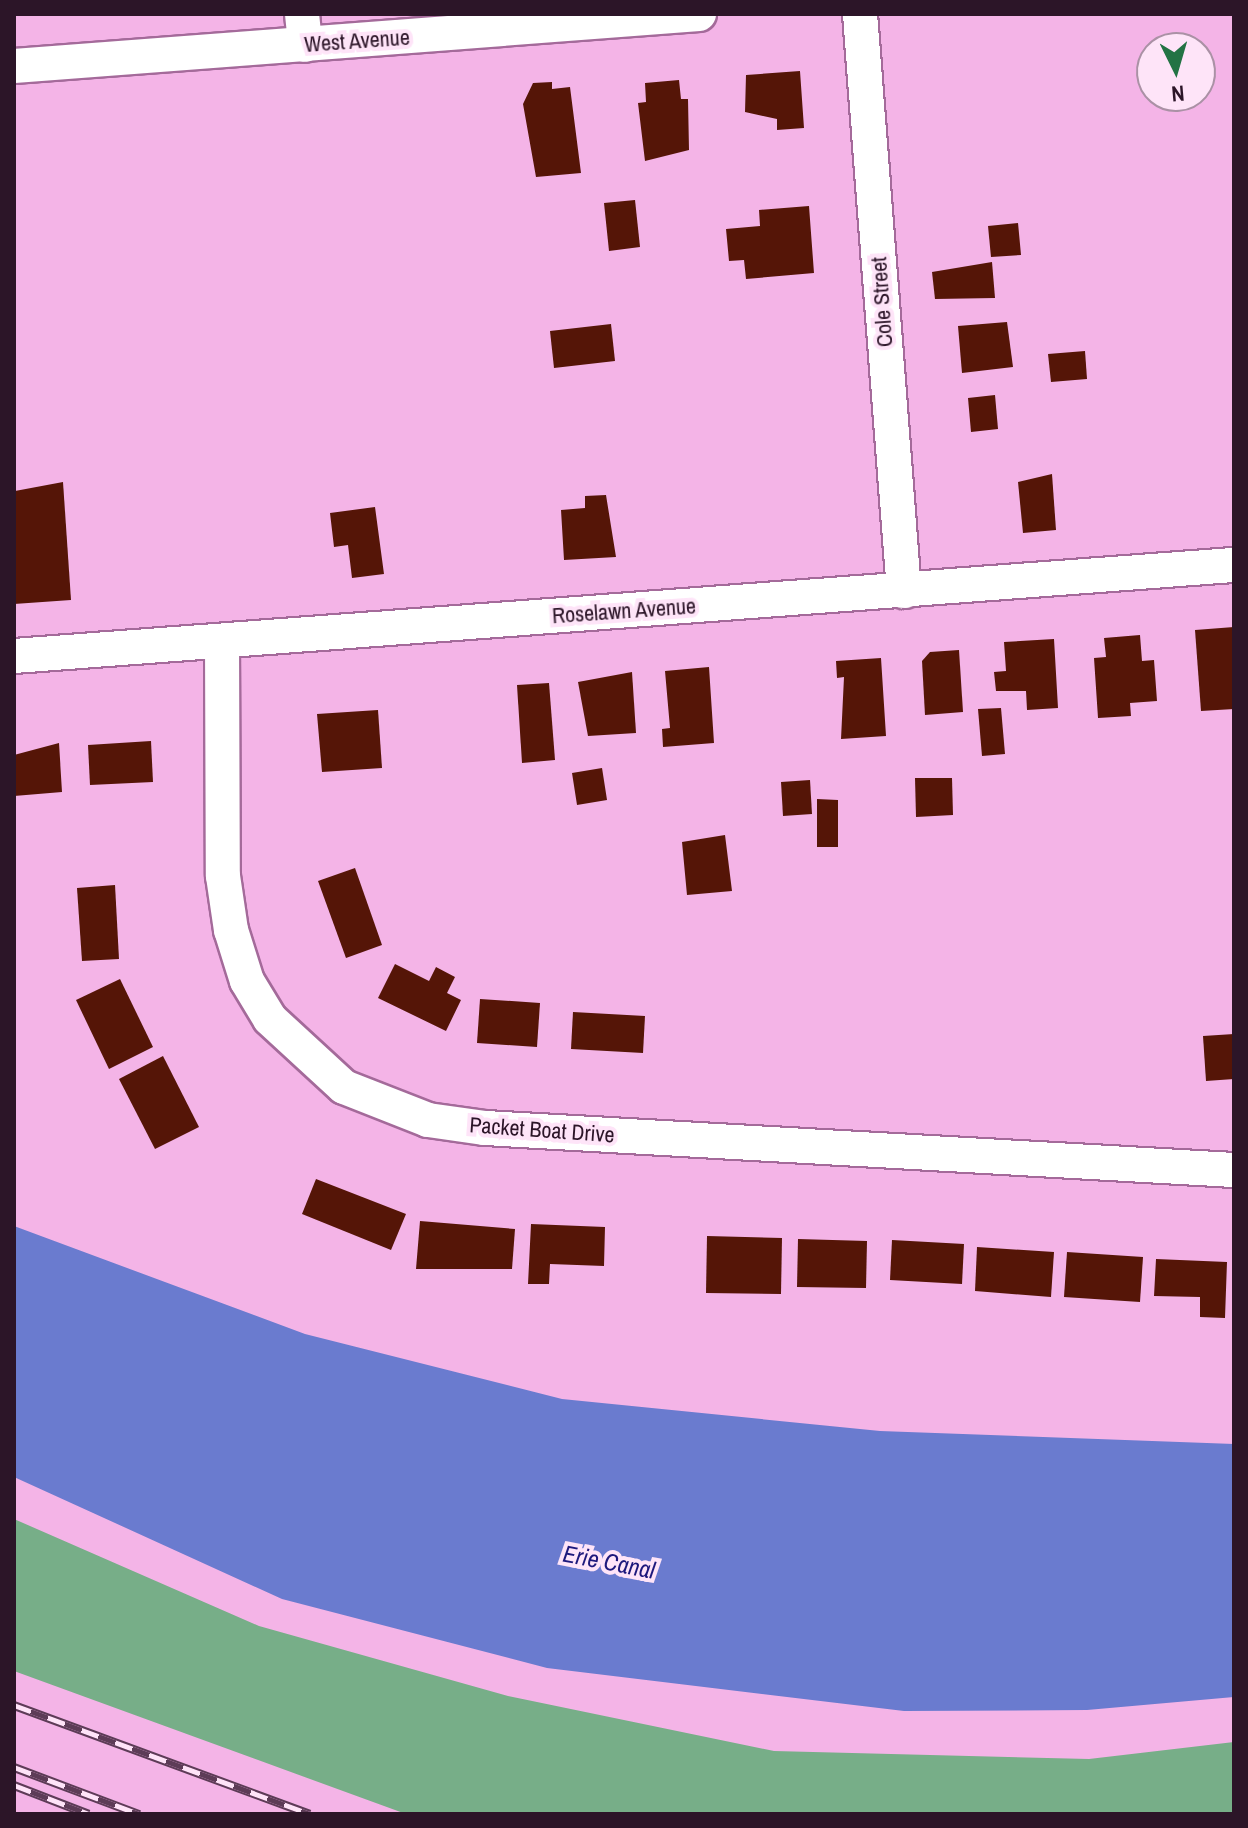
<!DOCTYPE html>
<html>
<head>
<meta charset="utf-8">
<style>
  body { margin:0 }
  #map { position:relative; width:1248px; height:1828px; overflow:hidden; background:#f4b4e7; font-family:"Archivo Narrow",sans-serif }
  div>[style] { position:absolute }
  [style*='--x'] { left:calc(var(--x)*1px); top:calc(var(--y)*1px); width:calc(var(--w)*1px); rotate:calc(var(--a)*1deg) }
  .green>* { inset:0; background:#77ae88 }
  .water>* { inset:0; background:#6a7bcf }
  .building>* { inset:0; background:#551507 }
  .roads { filter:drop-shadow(2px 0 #a46a9a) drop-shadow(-2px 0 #a46a9a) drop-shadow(0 2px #a46a9a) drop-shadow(0 -2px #a46a9a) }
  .minor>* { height:34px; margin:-17px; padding:0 17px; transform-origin:17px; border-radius:17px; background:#fff }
  .rail>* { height:9px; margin-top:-4.5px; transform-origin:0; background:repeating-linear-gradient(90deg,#fee4f8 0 18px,#5d3c57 0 36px); box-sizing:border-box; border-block:2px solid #5d3c57 }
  span { translate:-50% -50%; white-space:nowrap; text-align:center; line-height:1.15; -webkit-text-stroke:8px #fee4f8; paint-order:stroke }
  .street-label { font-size:22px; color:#2c1528 }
  .water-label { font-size:24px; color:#1d187c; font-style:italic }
  .frame { position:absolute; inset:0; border:16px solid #2c1528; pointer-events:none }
  .north { position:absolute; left:1136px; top:32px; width:80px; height:80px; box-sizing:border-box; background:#fee4f8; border:2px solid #aa91a5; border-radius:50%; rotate:175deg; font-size:22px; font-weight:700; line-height:32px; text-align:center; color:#2c1528 }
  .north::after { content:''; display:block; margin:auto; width:28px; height:36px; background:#237344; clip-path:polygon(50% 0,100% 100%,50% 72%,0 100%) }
</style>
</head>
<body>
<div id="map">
  <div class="green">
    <div style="clip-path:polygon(14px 1519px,259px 1626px,508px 1696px,774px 1751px,1089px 1759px,1234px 1742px,1234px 1814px,406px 1814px,14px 1671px)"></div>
  </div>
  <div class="water">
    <div style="clip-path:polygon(14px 1226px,305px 1334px,562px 1399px,880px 1431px,1234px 1444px,1234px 1697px,1087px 1710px,904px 1711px,547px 1668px,282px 1599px,14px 1477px)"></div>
  </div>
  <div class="building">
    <div style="clip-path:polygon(800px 71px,804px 128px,777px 130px,777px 119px,745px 112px,746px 75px)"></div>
    <div style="clip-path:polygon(679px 80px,681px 99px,688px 99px,689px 150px,645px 161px,638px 103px,646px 102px,645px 83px)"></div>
    <div style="clip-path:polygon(552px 82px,552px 89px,570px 87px,581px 173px,536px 177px,523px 104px,533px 83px)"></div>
    <div style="clip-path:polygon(635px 200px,640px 247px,609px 251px,604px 203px)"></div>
    <div style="clip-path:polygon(809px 206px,814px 273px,746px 279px,744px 260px,729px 261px,726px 229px,760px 226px,759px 210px)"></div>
    <div style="clip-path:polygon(1018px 223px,1021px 255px,991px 257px,988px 226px)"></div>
    <div style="clip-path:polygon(992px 262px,995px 298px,935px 299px,932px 272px)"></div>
    <div style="clip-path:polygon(1007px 322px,1013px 367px,962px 373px,958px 326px)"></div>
    <div style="clip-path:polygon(611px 324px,615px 361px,554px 368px,550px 331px)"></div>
    <div style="clip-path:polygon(1085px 351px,1087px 379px,1051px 382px,1048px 354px)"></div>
    <div style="clip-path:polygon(995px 395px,998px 429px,971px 432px,968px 398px)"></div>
    <div style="clip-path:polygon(1052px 474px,1056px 530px,1023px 533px,1018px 482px)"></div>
    <div style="clip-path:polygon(63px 482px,71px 600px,14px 604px,15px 491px)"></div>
    <div style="clip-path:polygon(606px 495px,616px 557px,564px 560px,561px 510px,585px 508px,585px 496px)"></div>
    <div style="clip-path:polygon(375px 507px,384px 574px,352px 578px,348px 545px,334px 547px,330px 513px)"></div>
    <div style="clip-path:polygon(1234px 627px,1234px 709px,1201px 711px,1195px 630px)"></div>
    <div style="clip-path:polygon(1140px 635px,1142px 661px,1154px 660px,1157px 701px,1130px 703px,1131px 716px,1098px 718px,1094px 658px,1106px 657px,1104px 638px)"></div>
    <div style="clip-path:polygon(1054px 639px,1058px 708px,1027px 710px,1026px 691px,996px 691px,994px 672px,1006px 671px,1004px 642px)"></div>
    <div style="clip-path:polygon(959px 650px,963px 712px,925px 715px,922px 661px,930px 652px)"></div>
    <div style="clip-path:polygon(881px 658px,886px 736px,841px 739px,844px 677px,837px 678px,836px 661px)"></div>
    <div style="clip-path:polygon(709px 667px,714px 743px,663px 747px,662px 729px,670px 728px,665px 671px)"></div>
    <div style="clip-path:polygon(632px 672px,636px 733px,588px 736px,578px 682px)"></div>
    <div style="clip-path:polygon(549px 683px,555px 760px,522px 763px,517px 685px)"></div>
    <div style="clip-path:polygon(1001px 708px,1005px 754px,982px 756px,978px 709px)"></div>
    <div style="clip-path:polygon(378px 710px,382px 768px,322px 772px,317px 714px)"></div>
    <div style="clip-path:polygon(151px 741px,153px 782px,90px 785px,88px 745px)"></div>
    <div style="clip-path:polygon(59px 743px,62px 792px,14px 796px,14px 755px)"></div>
    <div style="clip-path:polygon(602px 768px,607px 800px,577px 805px,572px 773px)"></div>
    <div style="clip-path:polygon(915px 778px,952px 778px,953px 815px,916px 817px)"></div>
    <div style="clip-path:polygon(810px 780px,812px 814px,783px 816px,781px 782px)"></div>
    <div style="clip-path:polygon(817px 799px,838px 800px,838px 847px,817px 847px)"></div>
    <div style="clip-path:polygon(725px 835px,732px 891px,687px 895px,682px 842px)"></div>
    <div style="clip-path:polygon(355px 868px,382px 945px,346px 958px,318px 881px)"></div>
    <div style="clip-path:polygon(115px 885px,119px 959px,82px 961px,77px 888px)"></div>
    <div style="clip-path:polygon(395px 964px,429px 981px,436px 967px,455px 977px,447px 993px,461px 1000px,446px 1031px,378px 998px)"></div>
    <div style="clip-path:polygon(120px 979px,153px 1047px,109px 1069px,76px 1000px)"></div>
    <div style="clip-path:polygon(480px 999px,540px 1003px,537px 1047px,477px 1043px)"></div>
    <div style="clip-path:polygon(573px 1012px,645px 1016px,643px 1053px,571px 1049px)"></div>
    <div style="clip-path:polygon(1234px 1034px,1234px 1079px,1206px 1081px,1203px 1036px)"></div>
    <div style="clip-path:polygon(163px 1056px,199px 1127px,155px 1149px,119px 1079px)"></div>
    <div style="clip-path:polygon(316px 1179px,406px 1214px,391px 1250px,302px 1214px)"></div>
    <div style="clip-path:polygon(420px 1221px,515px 1229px,512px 1269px,416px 1269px)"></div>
    <div style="clip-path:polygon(531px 1224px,605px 1227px,604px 1266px,550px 1264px,549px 1284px,528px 1284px)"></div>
    <div style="clip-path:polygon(707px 1236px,782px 1238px,781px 1294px,706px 1293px)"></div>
    <div style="clip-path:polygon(798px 1239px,867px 1241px,866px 1288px,797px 1287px)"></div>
    <div style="clip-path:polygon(892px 1240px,964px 1244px,962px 1284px,890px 1280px)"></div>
    <div style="clip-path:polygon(977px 1247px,1054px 1252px,1051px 1297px,975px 1291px)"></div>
    <div style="clip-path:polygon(1067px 1252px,1143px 1257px,1140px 1302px,1064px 1297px)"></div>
    <div style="clip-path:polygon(1156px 1259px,1227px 1262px,1225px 1318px,1200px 1317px,1200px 1297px,1154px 1296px)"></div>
  </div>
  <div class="roads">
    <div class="minor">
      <div style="--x:302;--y:14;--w:31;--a:84"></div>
      <div style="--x:860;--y:14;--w:579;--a:85.64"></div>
      <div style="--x:14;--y:66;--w:687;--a:-4.34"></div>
      <div style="--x:222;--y:641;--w:235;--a:89.8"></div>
      <div style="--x:223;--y:876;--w:55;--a:81.6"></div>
      <div style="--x:231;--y:930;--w:53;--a:72.6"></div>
      <div style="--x:247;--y:981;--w:44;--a:58.8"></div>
      <div style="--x:270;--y:1019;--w:100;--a:42.6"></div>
      <div style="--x:344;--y:1087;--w:90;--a:21.4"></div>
      <div style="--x:428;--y:1120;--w:58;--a:8"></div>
      <div style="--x:485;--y:1128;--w:750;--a:3.21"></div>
      <div style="--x:14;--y:656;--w:1223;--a:-4.27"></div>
    </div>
  </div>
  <div class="rail">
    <div style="--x:14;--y:1705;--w:315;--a:20.2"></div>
    <div style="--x:14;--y:1767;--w:134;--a:20.6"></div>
    <div style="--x:14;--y:1785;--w:80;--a:21.1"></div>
  </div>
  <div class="street-label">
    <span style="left:357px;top:41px;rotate:-4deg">West Avenue</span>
    <span style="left:882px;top:302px;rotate:-94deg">Cole Street</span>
    <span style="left:624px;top:611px;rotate:-4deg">Roselawn Avenue</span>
    <span style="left:542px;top:1130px;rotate:4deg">Packet Boat Drive</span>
  </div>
  <div class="water-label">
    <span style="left:609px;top:1562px;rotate:11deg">Erie Canal</span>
  </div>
  <div class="frame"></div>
  <div class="north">N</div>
</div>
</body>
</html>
